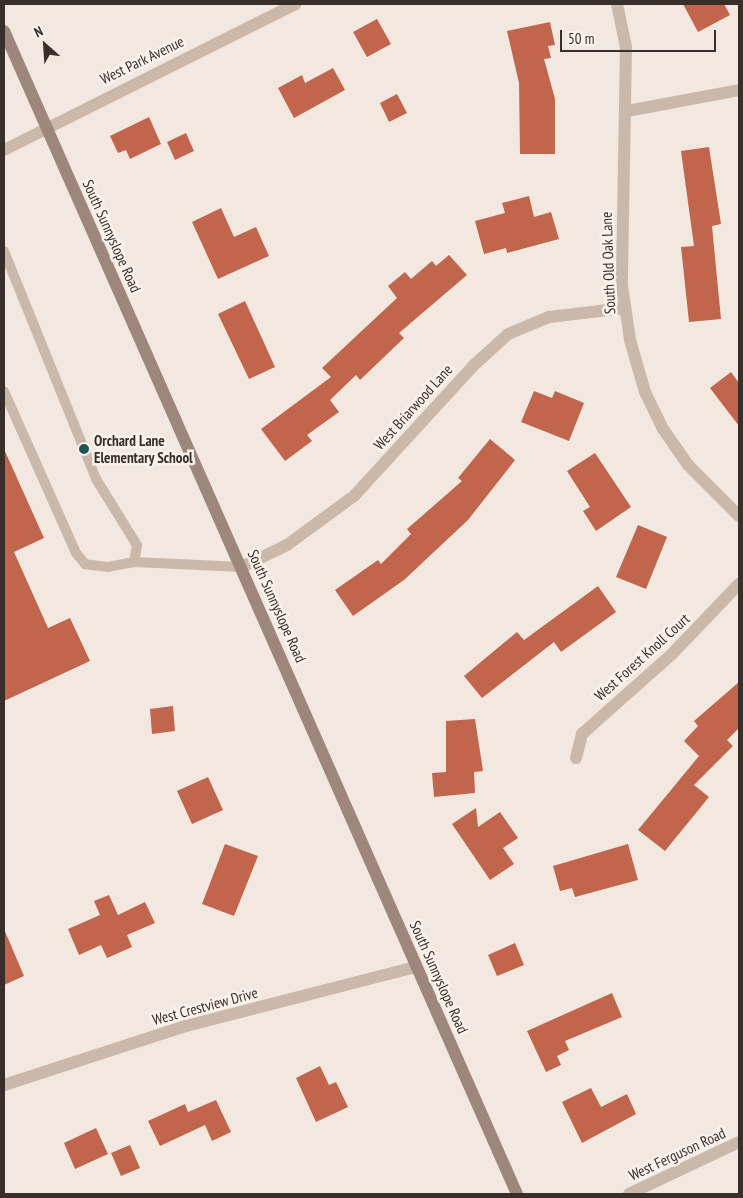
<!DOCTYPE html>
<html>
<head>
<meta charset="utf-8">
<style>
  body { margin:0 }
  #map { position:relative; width:743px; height:1198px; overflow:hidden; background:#f2e8df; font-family:"PT Sans Narrow",sans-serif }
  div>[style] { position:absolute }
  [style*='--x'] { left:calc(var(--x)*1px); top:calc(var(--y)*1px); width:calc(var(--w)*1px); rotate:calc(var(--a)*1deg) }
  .building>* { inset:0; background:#c1654d }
  .lane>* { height:10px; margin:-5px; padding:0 5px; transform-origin:5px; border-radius:5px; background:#cab8ab }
  .street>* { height:12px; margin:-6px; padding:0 6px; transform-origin:6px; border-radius:6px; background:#cab8ab }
  .secondary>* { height:12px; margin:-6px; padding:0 6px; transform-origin:6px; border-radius:6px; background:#9d877c }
  .dots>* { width:14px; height:14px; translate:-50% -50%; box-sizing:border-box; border:2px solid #f9f2eb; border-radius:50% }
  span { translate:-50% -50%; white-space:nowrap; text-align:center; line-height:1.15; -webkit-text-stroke:5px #f9f2eb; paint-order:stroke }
  .street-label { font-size:15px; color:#382e2a }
  .poi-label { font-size:15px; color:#382e2a; font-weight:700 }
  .left { translate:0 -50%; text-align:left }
  .frame { position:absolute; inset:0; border:5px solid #382e2a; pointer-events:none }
  .north { position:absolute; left:20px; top:20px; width:50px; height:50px; -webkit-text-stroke:4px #f9f2eb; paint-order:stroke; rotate:334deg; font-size:14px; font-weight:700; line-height:20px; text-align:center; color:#382e2a }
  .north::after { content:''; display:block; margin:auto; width:18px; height:22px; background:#382e2a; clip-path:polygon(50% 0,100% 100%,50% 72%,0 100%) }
  .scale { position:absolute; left:560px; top:30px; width:156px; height:22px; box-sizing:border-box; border:2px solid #382e2a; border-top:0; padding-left:6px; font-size:15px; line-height:18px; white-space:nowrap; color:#382e2a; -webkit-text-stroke:4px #f9f2eb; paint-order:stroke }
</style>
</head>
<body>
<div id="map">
  <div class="building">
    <div style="clip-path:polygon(683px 4px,724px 4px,730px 15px,698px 32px)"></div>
    <div style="clip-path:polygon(377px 19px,391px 44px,367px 57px,353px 32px)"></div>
    <div style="clip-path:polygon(550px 22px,555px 45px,548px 46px,551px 58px,544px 59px,555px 99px,555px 154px,520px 154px,519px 83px,507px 31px)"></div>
    <div style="clip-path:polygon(333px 68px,345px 90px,294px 118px,278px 88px,302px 75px,305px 83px)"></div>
    <div style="clip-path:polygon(397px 94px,407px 113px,389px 122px,380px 103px)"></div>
    <div style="clip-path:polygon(149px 117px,161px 144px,130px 159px,126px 150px,118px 153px,110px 136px)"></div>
    <div style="clip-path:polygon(186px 133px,194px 151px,175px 160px,167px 142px)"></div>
    <div style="clip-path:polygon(709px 147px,721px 224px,712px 226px,721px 319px,689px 322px,681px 247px,694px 246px,681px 151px)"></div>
    <div style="clip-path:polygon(529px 196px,534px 217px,551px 212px,559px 239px,507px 253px,506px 248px,484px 254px,475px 221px,505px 213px,502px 203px)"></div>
    <div style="clip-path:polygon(221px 208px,234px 237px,256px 227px,269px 256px,218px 279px,192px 222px)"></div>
    <div style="clip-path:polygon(449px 255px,467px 275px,399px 333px,404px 338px,360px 380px,356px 375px,330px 400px,339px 412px,307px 435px,312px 441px,285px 461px,261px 429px,331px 377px,322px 368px,397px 298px,388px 286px,405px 272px,411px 279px,432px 261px,436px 266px)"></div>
    <div style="clip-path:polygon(245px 301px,275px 367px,249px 379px,218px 314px)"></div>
    <div style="clip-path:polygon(731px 372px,739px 383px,739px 426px,710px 388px)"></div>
    <div style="clip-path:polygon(534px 391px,552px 398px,555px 391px,584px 403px,569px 441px,521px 422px)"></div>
    <div style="clip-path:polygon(490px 439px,515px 460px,468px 520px,404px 580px,353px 616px,335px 590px,378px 560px,381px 564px,411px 534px,407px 529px,462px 481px,458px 478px)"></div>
    <div style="clip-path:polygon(4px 449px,44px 538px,14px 552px,48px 628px,70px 618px,90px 661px,4px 701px)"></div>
    <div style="clip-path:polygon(595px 453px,631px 507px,596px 531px,583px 511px,590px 507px,567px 471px)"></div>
    <div style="clip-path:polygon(638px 525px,667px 537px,646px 589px,616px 577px)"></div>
    <div style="clip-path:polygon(598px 586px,616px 612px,561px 652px,554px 642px,482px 698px,464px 676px,517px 632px,524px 640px)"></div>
    <div style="clip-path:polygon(739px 682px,739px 728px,727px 740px,733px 746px,694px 785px,709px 797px,665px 851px,638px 830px,699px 756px,684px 741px,698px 726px,694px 721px)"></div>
    <div style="clip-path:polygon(173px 706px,175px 731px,152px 734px,150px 709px)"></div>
    <div style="clip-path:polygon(475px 719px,483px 771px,474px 772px,475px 793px,434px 797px,432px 773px,446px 772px,446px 721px)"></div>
    <div style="clip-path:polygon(208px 777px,223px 810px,192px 824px,177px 791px)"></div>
    <div style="clip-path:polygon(476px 808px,478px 827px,500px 812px,518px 838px,503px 848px,514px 864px,490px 880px,452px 824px)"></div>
    <div style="clip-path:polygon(225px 844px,258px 856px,234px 916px,202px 904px)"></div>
    <div style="clip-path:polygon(628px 844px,638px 880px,575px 897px,572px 888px,560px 891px,553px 866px)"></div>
    <div style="clip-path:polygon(109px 895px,118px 915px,145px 902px,155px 923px,127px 935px,132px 947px,107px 958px,101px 945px,79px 955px,68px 929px,100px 915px,94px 901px)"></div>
    <div style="clip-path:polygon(4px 929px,24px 976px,4px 985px)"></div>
    <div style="clip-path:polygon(515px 943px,524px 965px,497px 976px,488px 955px)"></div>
    <div style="clip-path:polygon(612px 993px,622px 1017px,565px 1041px,569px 1050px,557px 1056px,561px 1065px,546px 1072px,527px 1031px)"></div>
    <div style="clip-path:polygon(320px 1066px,329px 1085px,336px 1082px,348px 1107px,316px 1122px,296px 1078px)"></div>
    <div style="clip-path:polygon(591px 1088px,601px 1107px,627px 1094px,636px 1114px,582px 1143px,562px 1102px)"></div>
    <div style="clip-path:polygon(216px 1100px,231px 1132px,212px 1141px,205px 1125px,160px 1146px,148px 1121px,185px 1104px,188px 1112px)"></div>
    <div style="clip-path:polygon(96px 1128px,108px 1154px,75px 1169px,64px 1143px)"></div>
    <div style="clip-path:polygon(130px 1145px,140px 1168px,121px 1176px,111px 1153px)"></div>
  </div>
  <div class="lane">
    <div style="--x:4;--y:251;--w:246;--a:68"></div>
    <div style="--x:96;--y:479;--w:78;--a:58.2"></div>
    <div style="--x:137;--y:545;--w:17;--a:100"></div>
    <div style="--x:134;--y:562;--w:26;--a:169"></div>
    <div style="--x:108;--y:567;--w:23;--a:-173"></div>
    <div style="--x:85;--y:564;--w:14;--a:-129"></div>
    <div style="--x:76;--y:553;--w:177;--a:-114"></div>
    <div style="--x:134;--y:562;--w:108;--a:2.7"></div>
  </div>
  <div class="street">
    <div style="--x:617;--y:4;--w:44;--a:78.2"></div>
    <div style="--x:626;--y:47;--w:238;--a:91"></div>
    <div style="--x:622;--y:285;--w:56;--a:81.7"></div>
    <div style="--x:630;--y:340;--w:54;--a:73.9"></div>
    <div style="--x:645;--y:392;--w:41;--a:64.1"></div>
    <div style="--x:663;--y:429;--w:44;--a:55.2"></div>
    <div style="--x:688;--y:465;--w:72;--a:45"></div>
    <div style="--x:627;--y:111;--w:114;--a:-10.6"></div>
    <div style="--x:4;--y:150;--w:326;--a:-26.6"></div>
    <div style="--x:242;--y:567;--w:50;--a:-26.1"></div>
    <div style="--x:287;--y:545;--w:83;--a:-36.2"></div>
    <div style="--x:354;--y:496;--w:176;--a:-47.5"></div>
    <div style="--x:473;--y:366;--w:47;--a:-42.4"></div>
    <div style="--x:508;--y:334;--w:44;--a:-22.5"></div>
    <div style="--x:549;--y:317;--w:76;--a:-6.8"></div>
    <div style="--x:576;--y:758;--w:25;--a:-76"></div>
    <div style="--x:582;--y:734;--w:120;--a:-41.6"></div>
    <div style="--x:672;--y:654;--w:97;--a:-46.3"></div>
    <div style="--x:4;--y:1085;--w:191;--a:-18"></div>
    <div style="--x:186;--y:1026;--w:237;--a:-14.4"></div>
    <div style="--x:629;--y:1194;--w:122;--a:-25.3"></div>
  </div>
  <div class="secondary">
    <div style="--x:4;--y:31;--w:1271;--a:66.2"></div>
  </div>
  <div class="dots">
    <div style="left:84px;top:449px;background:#215658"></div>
  </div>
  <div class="street-label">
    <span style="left:142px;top:60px;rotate:-26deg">West Park Avenue</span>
    <span style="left:112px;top:236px;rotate:66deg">South Sunnyslope Road</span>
    <span style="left:608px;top:263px;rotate:-92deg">South Old Oak Lane</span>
    <span style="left:413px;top:407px;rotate:-48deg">West Briarwood Lane</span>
    <span style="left:277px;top:606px;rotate:66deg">South Sunnyslope Road</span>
    <span style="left:642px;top:657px;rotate:-42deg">West Forest Knoll Court</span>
    <span style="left:439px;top:977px;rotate:66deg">South Sunnyslope Road</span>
    <span style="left:205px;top:1006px;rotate:-15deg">West Crestview Drive</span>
    <span style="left:677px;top:1154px;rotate:-25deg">West Ferguson Road</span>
  </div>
  <div class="poi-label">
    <span class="left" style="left:94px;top:449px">Orchard Lane<br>Elementary School</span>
  </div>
  <div class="frame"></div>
  <div class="north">N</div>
  <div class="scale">50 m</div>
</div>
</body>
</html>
